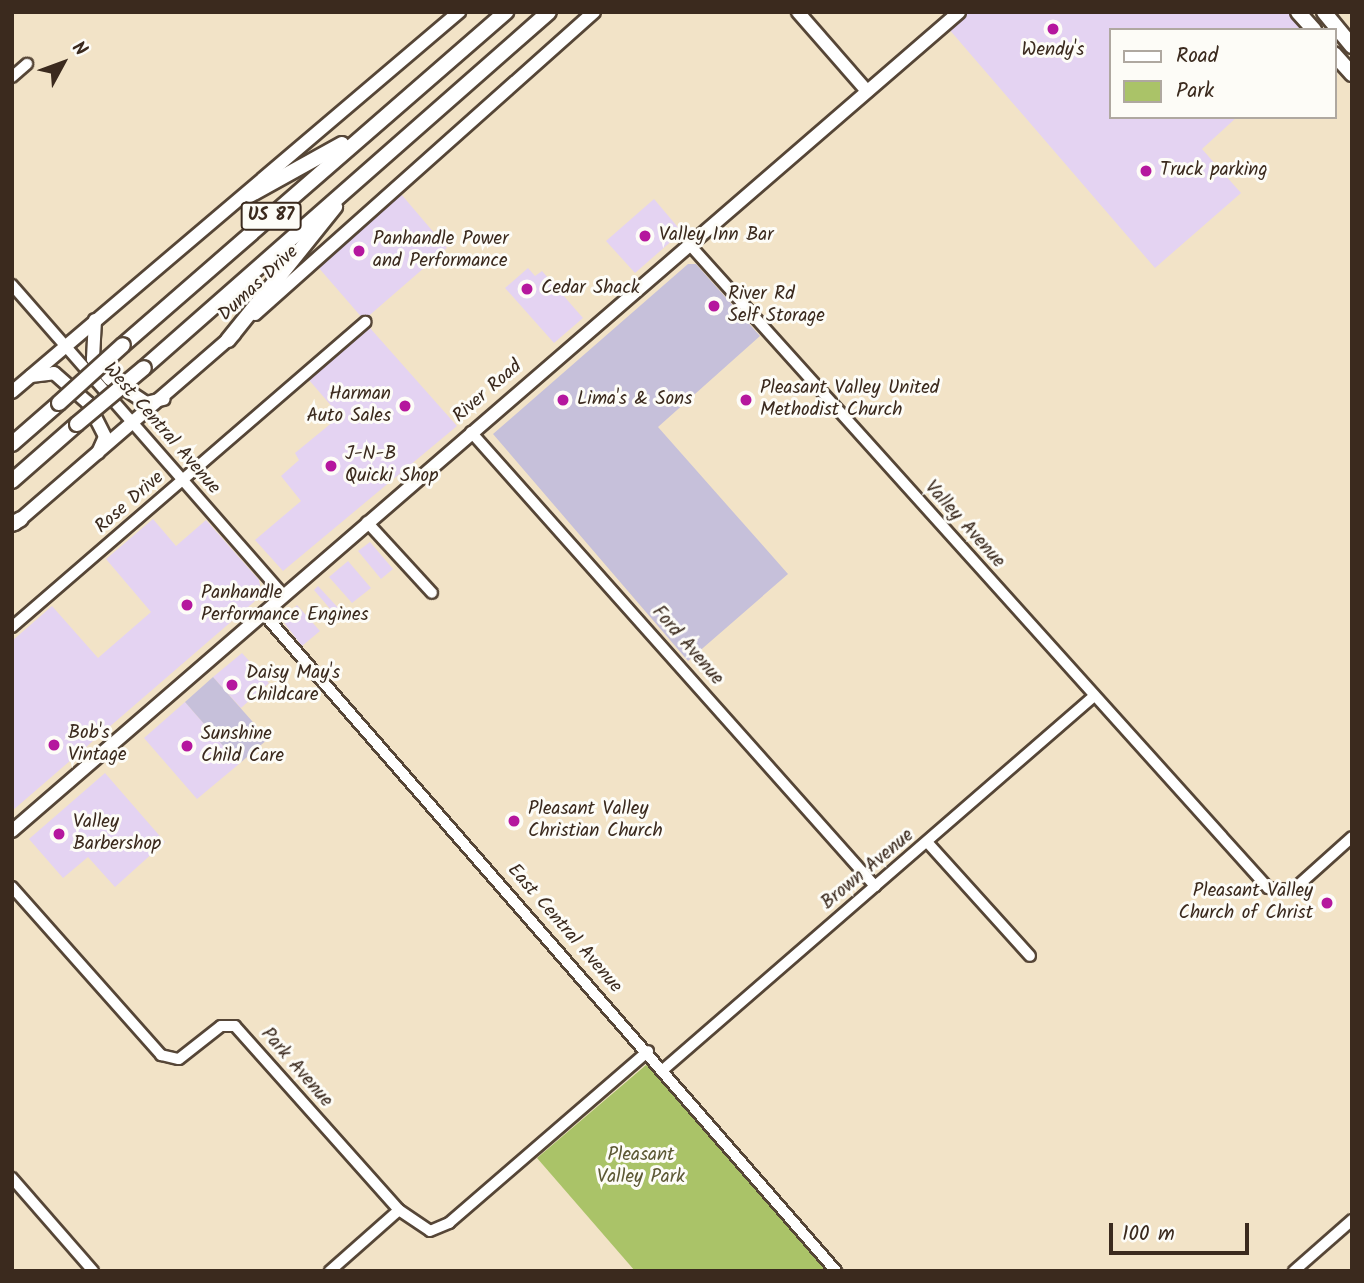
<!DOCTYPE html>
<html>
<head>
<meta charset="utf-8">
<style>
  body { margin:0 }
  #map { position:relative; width:1364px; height:1283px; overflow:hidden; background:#f2e3c7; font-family:Kalam,sans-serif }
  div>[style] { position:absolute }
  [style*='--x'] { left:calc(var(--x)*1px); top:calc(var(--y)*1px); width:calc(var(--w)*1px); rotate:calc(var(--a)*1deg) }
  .built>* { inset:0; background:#e4d3f2 }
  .industrial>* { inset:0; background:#c6c0da }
  .green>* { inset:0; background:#aac368 }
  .roads { filter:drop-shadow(2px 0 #564637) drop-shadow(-2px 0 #564637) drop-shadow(0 2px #564637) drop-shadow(0 -2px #564637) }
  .minor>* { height:10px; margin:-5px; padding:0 5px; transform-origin:5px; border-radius:5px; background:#fff }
  .major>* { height:12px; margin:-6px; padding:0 6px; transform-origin:6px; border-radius:6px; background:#fff }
  .highway>* { height:14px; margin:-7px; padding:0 7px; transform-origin:7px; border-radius:7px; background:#fff }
  .bridges { filter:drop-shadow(2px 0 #564637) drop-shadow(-2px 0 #564637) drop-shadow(0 2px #564637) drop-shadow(0 -2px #564637) }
  .highway-bridge>* { height:14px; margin:-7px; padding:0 7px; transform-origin:7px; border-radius:7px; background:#fff }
  .dots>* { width:19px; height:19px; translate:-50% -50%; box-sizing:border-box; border:4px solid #fdfcf7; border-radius:50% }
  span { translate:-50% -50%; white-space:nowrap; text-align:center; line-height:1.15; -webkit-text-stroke:6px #fdfcf7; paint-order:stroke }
  .shield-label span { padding:2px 5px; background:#fdfcf7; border:2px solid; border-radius:5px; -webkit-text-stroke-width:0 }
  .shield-label { font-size:18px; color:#3b2a1e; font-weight:700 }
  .poi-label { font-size:19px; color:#3b2a1e }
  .left { translate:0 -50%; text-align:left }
  .right { translate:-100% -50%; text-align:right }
  .street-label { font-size:19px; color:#3b2a1e }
  .park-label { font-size:19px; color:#5c5834 }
  .frame { position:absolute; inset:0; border:14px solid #3b2a1e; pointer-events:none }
  .legend { position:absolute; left:1109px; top:28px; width:228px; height:91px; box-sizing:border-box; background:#fdfcf7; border:2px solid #afa8a0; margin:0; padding:9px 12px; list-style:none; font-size:21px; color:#3b2a1e }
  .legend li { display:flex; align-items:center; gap:14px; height:35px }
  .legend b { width:35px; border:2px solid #afa8a0 }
  .north { position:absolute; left:28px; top:28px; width:70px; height:70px; -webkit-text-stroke:5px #fdfcf7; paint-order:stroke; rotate:49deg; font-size:19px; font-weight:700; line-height:28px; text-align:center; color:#3b2a1e }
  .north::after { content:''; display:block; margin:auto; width:24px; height:32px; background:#3b2a1e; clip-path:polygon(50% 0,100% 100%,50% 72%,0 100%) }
  .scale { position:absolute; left:1109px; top:1223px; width:140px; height:32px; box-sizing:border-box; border:4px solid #3b2a1e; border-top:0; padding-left:9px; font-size:21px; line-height:24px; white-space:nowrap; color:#3b2a1e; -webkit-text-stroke:5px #fdfcf7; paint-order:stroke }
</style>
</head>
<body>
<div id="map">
  <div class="built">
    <div style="clip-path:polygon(966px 12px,1293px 12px,1308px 30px,1110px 30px,1110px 117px,1237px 117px,1202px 149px,1241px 193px,1155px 268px,948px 28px)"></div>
    <div style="clip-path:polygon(401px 194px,447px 248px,364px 320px,318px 267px)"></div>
    <div style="clip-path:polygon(654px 199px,682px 232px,635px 273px,606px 241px)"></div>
    <div style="clip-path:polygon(528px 268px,535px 276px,542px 271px,583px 318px,554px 343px,505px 288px)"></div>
    <div style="clip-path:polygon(370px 328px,457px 426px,283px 571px,255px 540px,301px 501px,281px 476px,299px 460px,295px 453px,340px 416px,309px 380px)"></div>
    <div style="clip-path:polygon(153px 519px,176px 546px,206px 520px,259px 580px,262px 595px,12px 811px,12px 641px,52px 606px,98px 658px,151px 612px,106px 559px)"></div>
    <div style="clip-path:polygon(370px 542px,393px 569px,381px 579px,358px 551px)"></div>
    <div style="clip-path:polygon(348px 561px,371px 588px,352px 603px,329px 577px)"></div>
    <div style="clip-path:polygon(318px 586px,342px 612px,337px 617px,314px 590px)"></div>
    <div style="clip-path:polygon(297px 605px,320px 631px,302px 646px,282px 620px)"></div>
    <div style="clip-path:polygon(242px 653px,269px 683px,241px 708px,213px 677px)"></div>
    <div style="clip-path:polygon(185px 702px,239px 764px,197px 799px,144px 738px)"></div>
    <div style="clip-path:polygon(105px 773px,165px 842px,115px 887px,88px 857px,63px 878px,29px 839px)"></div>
  </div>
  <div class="industrial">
    <div style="clip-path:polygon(688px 264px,696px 264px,760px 336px,658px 427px,788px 574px,688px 661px,493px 434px)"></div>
    <div style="clip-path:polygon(213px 677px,268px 739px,239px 764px,185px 702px)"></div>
  </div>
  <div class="green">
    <div style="clip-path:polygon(646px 1065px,650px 1067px,829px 1271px,635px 1271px,537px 1158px)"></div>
  </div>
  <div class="roads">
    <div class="minor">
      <div style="--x:12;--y:77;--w:20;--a:-41"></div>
      <div style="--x:689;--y:244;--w:866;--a:48.04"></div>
      <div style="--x:1268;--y:888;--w:25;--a:5"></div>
      <div style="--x:1293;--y:890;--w:79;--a:-41.9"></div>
      <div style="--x:12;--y:285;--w:412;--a:48.8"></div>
      <div style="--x:471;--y:432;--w:608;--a:48.34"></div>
      <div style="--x:367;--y:522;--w:96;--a:47.5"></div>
      <div style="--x:263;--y:613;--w:873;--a:48.95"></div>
      <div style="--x:12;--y:627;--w:467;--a:-40.8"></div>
      <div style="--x:928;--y:843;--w:152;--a:47.9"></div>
      <div style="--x:12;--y:887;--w:225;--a:48.4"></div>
      <div style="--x:161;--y:1055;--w:18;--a:13"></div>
      <div style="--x:179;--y:1059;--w:53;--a:-38.2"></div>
      <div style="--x:221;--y:1026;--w:14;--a:0"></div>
      <div style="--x:235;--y:1026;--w:246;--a:48.3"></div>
      <div style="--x:399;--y:1210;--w:37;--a:34"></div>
      <div style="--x:430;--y:1231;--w:21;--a:-23"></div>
      <div style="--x:449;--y:1223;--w:263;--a:-40.8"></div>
      <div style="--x:664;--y:1069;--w:569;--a:-40.94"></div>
      <div style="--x:12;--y:1178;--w:123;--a:48.9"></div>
      <div style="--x:330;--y:1271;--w:92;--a:-41.5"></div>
      <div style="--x:1294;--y:1271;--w:77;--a:-41.3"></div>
    </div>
    <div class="major">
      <div style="--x:798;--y:12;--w:105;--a:48.9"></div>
      <div style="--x:255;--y:314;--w:454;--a:-41.7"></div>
      <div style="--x:95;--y:320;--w:39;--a:93"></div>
      <div style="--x:93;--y:359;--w:26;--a:50"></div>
      <div style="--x:110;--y:379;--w:43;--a:33.7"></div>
      <div style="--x:146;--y:403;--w:18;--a:-13"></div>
      <div style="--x:31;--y:376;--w:23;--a:-7"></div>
      <div style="--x:54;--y:373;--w:45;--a:41.4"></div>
      <div style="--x:88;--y:403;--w:38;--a:63"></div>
      <div style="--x:105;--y:437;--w:17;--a:114"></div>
      <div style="--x:12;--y:392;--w:587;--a:-40.37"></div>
      <div style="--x:15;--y:524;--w:290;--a:-40.9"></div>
      <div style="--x:12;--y:831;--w:1252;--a:-40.85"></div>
    </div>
    <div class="highway">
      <div style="--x:1298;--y:12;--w:24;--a:48"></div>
      <div style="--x:1324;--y:12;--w:44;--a:50.5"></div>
      <div style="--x:1334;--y:54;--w:27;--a:48"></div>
      <div style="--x:250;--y:195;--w:105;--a:-29"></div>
      <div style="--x:228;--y:340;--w:171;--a:-51.2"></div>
      <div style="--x:123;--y:345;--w:508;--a:-41.01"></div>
      <div style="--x:144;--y:368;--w:539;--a:-41.32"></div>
      <div style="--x:12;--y:444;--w:62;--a:-41.1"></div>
      <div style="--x:12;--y:481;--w:86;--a:-41.2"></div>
      <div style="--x:12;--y:524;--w:10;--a:-29"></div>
    </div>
  </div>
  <div class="bridges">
    <div class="highway-bridge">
      <div style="--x:59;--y:403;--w:86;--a:-42.2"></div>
      <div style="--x:77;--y:424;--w:87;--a:-39.9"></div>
    </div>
  </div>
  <div class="dots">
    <div style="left:1053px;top:29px;background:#b5179e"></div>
    <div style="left:1146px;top:171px;background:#b5179e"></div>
    <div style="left:645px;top:236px;background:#b5179e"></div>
    <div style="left:359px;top:251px;background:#b5179e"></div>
    <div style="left:527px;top:289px;background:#b5179e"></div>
    <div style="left:714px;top:306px;background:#b5179e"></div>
    <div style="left:563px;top:400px;background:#b5179e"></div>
    <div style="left:746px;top:400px;background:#b5179e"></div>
    <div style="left:405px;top:406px;background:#b5179e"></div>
    <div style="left:331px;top:466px;background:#b5179e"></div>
    <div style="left:187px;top:605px;background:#b5179e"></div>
    <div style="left:232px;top:685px;background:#b5179e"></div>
    <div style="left:54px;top:745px;background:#b5179e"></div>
    <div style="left:187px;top:746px;background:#b5179e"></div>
    <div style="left:514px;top:821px;background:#b5179e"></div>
    <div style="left:59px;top:834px;background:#b5179e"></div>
    <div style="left:1327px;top:903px;background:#b5179e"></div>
  </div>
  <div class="shield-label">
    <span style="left:271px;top:216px">US 87</span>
  </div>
  <div class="poi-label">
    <span style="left:1053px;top:51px">Wendy's</span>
    <span class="left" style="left:1160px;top:171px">Truck parking</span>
    <span class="left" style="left:659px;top:236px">Valley Inn Bar</span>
    <span class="left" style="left:373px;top:251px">Panhandle Power<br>and Performance</span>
    <span class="left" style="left:541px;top:289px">Cedar Shack</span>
    <span class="left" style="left:728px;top:306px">River Rd<br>Self Storage</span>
    <span class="left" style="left:760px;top:400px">Pleasant Valley United<br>Methodist Church</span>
    <span class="right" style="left:391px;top:406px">Harman<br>Auto Sales</span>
    <span class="left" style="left:577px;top:400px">Lima's &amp; Sons</span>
    <span class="left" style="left:345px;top:466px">J-N-B<br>Quicki Shop</span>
    <span class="left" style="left:201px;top:605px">Panhandle<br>Performance Engines</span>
    <span class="left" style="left:246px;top:685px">Daisy May's<br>Childcare</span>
    <span class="left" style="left:68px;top:745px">Bob's<br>Vintage</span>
    <span class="left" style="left:201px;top:746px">Sunshine<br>Child Care</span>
    <span class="left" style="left:528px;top:821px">Pleasant Valley<br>Christian Church</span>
    <span class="left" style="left:73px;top:834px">Valley<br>Barbershop</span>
    <span class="right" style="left:1313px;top:903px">Pleasant Valley<br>Church of Christ</span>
  </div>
  <div class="street-label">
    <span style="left:259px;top:284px;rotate:-43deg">Dumas Drive</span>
    <span style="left:488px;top:392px;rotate:-41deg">River Road</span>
    <span style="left:161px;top:429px;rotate:49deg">West Central Avenue</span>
    <span style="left:130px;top:503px;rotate:-41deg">Rose Drive</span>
    <span style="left:964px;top:525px;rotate:48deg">Valley Avenue</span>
    <span style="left:687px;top:646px;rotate:49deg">Ford Avenue</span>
    <span style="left:868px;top:870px;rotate:-40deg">Brown Avenue</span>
    <span style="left:564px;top:929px;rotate:49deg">East Central Avenue</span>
    <span style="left:296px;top:1068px;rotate:49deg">Park Avenue</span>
  </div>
  <div class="park-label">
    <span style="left:641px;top:1167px">Pleasant<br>Valley Park</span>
  </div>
  <div class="frame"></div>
  <ul class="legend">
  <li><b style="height:9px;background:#fff"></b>Road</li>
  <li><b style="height:19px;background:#aac368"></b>Park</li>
  </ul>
  <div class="north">N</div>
  <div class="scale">100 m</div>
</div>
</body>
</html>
